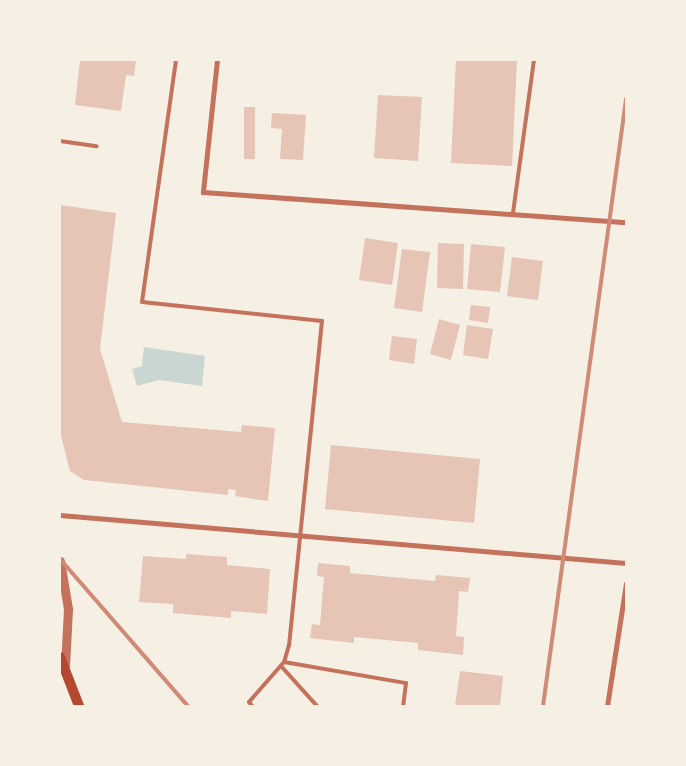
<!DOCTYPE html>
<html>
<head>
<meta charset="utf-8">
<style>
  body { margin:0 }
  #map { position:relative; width:686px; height:766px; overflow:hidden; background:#f6efe4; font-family:Figtree,sans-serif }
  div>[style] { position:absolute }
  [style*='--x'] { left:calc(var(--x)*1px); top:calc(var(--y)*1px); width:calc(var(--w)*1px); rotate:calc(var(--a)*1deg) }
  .water>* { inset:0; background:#c9d6d2 }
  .building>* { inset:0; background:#e6c5b7 }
  .service>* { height:4px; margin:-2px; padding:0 2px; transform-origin:2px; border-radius:2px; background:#c5725c }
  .minor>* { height:5px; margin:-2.5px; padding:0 2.5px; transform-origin:2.5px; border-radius:2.5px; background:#c5725c }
  .tertiary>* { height:9px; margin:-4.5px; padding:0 4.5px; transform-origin:4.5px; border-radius:4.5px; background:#c5725c }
  .secondary>* { height:10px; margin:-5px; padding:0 5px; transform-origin:5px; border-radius:5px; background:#b5482f }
  .rail>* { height:4px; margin:-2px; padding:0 2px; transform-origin:2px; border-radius:2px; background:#cf8b77 }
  span { translate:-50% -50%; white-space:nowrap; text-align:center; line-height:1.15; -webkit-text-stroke:4px #f6efe4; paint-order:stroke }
  .frame { position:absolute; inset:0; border:61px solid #f6efe4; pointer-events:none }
</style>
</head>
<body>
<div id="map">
  <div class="water">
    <div style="clip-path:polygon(144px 347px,205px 356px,202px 386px,159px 380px,137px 386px,132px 369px,142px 366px)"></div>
  </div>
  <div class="building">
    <div style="clip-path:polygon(80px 60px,136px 60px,134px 76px,126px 75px,121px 111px,75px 105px)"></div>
    <div style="clip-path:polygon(456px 60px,517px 60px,512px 166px,451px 163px)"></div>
    <div style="clip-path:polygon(378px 95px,422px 97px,418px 161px,374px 158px)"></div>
    <div style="clip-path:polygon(244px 107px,255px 107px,255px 159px,244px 159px)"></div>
    <div style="clip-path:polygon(272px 113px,306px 115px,303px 160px,280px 159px,282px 129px,271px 128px)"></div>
    <div style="clip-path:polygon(60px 205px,116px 213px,100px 349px,122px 422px,241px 432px,242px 425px,275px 428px,268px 501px,235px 496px,236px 490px,228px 489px,228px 495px,84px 480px,70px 471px,60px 432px)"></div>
    <div style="clip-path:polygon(365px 238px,398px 243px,392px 285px,359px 280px)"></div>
    <div style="clip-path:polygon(438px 243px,464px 244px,463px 289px,437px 288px)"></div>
    <div style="clip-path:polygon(471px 244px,505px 247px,500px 292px,467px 289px)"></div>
    <div style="clip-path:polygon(402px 249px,430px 252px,422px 312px,394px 308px)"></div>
    <div style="clip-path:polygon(512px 257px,543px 261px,538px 300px,507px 296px)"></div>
    <div style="clip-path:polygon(471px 305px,490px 307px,488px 323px,469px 320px)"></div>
    <div style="clip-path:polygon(439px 319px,460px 325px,451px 360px,430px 354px)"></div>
    <div style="clip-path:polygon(467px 325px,493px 329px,488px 359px,463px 355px)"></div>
    <div style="clip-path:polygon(392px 336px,417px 339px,414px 364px,389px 360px)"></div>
    <div style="clip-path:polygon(331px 445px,480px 459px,474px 523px,325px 509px)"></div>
    <div style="clip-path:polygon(186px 554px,227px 557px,227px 565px,270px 569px,267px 614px,231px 611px,231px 618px,173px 613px,173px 604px,139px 602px,143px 556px,186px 559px)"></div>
    <div style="clip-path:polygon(318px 563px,350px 566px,350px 573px,435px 581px,436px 575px,470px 578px,468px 592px,459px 591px,456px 636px,464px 637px,463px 655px,418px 650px,418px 643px,354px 637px,354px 643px,310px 638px,312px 624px,320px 625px,324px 577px,317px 576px)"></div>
    <div style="clip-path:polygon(460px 671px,503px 676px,500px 706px,455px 706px)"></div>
  </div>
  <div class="service">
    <div style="--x:176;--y:60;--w:244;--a:98"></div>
    <div style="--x:142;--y:302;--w:181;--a:6"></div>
    <div style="--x:322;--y:321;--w:326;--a:95.8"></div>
    <div style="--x:289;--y:645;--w:18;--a:106"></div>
    <div style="--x:284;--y:662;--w:53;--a:131.2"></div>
    <div style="--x:249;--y:702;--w:5;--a:53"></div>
    <div style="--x:60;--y:141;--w:37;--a:8"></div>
    <div style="--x:513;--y:213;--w:154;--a:-82.2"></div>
    <div style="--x:284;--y:662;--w:124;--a:9.8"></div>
    <div style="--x:406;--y:683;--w:23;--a:97"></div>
    <div style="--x:281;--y:666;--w:54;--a:48"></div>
  </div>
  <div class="minor">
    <div style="--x:217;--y:60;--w:133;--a:96.1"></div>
    <div style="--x:203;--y:192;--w:424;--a:4.1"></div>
    <div style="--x:60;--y:515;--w:568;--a:4.85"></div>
    <div style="--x:607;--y:706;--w:124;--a:-81.2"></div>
  </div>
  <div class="tertiary">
    <div style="--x:60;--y:561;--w:49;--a:80.5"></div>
    <div style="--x:68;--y:609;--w:57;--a:93"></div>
  </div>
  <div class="secondary">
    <div style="--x:60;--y:657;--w:53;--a:68.8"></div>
  </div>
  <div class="rail">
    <div style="--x:60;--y:559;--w:195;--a:49"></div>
    <div style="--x:543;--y:706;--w:613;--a:-82.21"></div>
  </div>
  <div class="frame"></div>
</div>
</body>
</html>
